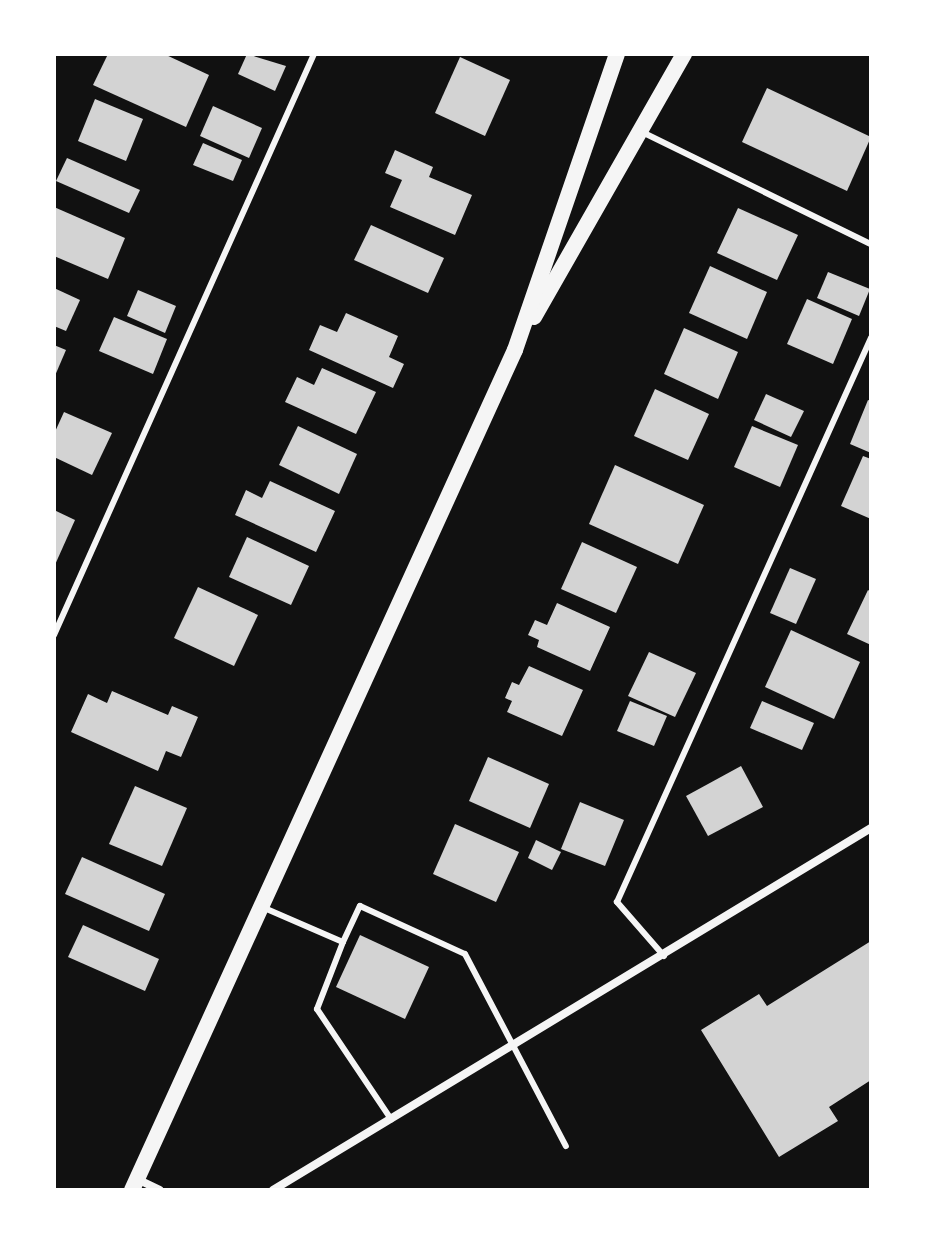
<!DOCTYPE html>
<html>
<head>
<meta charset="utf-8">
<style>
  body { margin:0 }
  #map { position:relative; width:925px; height:1244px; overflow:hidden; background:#111; font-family:"Work Sans",sans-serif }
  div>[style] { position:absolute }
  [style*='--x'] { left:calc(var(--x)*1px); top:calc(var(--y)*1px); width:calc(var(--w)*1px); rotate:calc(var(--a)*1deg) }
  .building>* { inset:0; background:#d3d3d3 }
  .service>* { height:6px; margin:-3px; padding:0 3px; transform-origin:3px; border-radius:3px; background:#f5f5f5 }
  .minor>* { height:8px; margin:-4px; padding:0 4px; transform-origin:4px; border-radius:4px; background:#f5f5f5 }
  .secondary>* { height:16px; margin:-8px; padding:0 8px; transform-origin:8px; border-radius:8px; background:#f5f5f5 }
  span { translate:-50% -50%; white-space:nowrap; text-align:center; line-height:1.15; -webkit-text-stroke:6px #fff; paint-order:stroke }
  .frame { position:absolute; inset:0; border:56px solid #fff; pointer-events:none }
</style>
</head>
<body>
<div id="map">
  <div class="building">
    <div style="clip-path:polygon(108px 54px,164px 54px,209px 75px,186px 127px,93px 85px)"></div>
    <div style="clip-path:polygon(247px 54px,286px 66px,275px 91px,238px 74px)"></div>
    <div style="clip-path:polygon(460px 57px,510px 80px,485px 136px,435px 113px)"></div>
    <div style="clip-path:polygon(767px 88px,871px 137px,847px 191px,742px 142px)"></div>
    <div style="clip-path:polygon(95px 99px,143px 119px,126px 161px,78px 141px)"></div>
    <div style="clip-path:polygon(213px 106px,262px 128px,249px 158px,200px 136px)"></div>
    <div style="clip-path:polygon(203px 143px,242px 160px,233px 181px,193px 165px)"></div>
    <div style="clip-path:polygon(395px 150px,433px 167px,429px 177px,472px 195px,455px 235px,390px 207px,402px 180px,385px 173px)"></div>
    <div style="clip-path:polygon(67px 158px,140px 190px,129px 213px,56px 181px)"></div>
    <div style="clip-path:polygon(54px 207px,125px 238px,108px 279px,54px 256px)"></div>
    <div style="clip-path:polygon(738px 208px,798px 235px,777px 280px,717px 253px)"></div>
    <div style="clip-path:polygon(371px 225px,444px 258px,428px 293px,354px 260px)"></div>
    <div style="clip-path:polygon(710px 266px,767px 292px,747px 339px,689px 313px)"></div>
    <div style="clip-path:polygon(828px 272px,870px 289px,859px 316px,817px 298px)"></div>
    <div style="clip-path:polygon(54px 288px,80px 300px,66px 331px,54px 326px)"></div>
    <div style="clip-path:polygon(138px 290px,176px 306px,165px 333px,127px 316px)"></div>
    <div style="clip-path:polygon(807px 299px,852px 319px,833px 364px,787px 344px)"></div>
    <div style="clip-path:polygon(346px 313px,398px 336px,389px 357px,404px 364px,393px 388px,309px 350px,320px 325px,337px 332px)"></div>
    <div style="clip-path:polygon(114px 317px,167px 339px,153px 374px,99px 351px)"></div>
    <div style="clip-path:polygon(684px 328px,738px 352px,718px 399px,664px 374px)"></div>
    <div style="clip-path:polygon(54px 345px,66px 350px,54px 378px)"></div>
    <div style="clip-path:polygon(322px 368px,376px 392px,356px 434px,285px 402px,297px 377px,314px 385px)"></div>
    <div style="clip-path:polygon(655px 389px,709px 414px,688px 460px,634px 436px)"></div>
    <div style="clip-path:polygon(766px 394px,804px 411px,791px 437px,754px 420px)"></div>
    <div style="clip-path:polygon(868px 400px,871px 401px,871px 453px,850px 444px)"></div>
    <div style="clip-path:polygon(64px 412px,112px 433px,92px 475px,54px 457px,54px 434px)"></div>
    <div style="clip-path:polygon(298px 426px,357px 454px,339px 494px,279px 465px)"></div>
    <div style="clip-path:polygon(752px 426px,798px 445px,780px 487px,734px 467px)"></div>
    <div style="clip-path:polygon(863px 456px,871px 459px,871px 519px,841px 506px)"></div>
    <div style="clip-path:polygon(615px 465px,704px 505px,678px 564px,589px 524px)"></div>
    <div style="clip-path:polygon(270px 481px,335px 511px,316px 552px,235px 515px,246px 490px,262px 498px)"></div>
    <div style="clip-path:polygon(54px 510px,75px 520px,54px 567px)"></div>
    <div style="clip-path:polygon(247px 537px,309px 566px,291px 605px,229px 577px)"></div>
    <div style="clip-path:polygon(582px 542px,637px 567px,616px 613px,561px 589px)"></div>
    <div style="clip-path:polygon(790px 568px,816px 579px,796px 624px,770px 613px)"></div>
    <div style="clip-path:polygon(198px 587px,258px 615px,234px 666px,174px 638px)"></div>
    <div style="clip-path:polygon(868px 590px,871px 592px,871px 645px,847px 634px)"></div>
    <div style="clip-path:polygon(557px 603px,610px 627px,590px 671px,537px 647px,539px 640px,528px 635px,535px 620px,547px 625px)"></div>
    <div style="clip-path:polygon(791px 630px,860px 662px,834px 719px,765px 687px)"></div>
    <div style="clip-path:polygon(649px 652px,696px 673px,675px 717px,628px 696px)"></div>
    <div style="clip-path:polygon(529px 666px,583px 690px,562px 736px,507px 712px,512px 701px,505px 698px,512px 682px,519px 685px)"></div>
    <div style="clip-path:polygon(112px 691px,168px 715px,172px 706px,198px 717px,181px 757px,166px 751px,158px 771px,71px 732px,88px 694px,107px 703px)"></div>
    <div style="clip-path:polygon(630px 701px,667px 716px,654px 746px,617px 731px)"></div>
    <div style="clip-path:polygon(762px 701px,814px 723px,802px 750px,750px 728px)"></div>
    <div style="clip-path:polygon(488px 757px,549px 784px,530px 828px,469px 801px)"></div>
    <div style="clip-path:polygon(741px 766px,763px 807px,708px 836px,686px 796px)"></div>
    <div style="clip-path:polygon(135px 786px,187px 808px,162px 866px,109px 844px)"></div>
    <div style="clip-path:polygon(580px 802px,624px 820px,605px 866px,561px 849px)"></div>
    <div style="clip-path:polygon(455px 824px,519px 852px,496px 902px,433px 874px)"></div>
    <div style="clip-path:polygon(536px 840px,561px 852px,552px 870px,528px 858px)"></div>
    <div style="clip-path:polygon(82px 857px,165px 894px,149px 931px,65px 894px)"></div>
    <div style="clip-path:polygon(83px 925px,159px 959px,145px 991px,68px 957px)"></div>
    <div style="clip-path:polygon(360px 935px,429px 967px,405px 1019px,336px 987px)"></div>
    <div style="clip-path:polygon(871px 941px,871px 1080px,829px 1107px,838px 1121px,779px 1157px,701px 1030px,759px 994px,767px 1006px)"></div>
  </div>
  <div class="service">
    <div style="--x:642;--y:132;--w:255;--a:26.1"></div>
    <div style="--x:54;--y:635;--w:637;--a:-65.89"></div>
    <div style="--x:262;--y:907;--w:88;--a:23.4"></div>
    <div style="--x:343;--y:942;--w:40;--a:-65"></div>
    <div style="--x:360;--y:906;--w:115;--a:24.6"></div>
    <div style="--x:465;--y:954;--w:217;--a:62.3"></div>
    <div style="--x:343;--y:942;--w:72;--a:111.2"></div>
    <div style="--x:317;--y:1009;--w:133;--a:56.1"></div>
    <div style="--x:664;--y:956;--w:72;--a:-131"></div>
    <div style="--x:617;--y:902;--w:619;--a:-65.76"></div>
  </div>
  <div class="minor">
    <div style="--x:137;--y:1179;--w:25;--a:26"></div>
    <div style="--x:273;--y:1190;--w:699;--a:-31.19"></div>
  </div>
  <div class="secondary">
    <div style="--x:534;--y:317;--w:303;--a:-60.3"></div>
    <div style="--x:132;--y:1190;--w:923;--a:-65.49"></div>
    <div style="--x:515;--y:350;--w:313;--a:-71"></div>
  </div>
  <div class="frame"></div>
</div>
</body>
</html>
